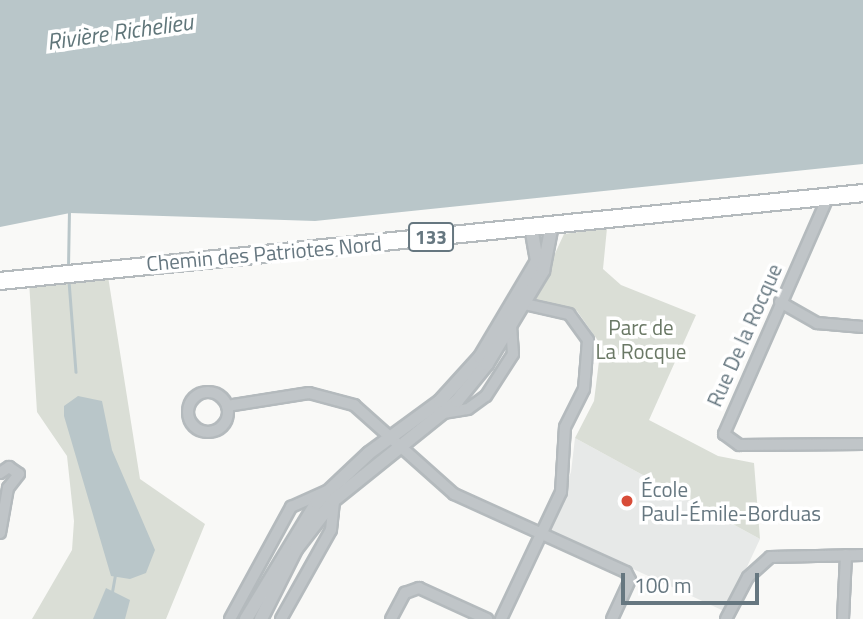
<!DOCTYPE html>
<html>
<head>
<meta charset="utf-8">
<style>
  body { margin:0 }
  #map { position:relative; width:863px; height:619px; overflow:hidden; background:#f9f9f7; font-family:"Titillium Web",sans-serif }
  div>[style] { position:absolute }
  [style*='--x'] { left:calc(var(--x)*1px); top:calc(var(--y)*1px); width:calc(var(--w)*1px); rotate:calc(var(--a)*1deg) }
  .built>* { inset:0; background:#e7e9e8 }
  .green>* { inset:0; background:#daded6 }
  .water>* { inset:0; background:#b9c6c9 }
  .stream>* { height:2.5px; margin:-1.25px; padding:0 1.25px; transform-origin:1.25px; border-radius:1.25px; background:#b9c6c9 }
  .roads { filter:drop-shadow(2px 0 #b4babd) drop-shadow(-2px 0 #b4babd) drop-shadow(0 2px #b4babd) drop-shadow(0 -2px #b4babd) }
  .minor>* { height:10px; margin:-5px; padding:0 5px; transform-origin:5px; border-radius:5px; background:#c0c5c8 }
  .minor>.ring { margin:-5px; padding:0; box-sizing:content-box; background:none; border:10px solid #c0c5c8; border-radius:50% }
  .tertiary>* { height:12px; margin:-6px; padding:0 6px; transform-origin:6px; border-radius:6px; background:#c0c5c8 }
  .primary>* { height:16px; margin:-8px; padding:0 8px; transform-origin:8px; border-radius:8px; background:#fff }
  .dots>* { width:19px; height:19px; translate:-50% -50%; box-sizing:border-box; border:4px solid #fff; border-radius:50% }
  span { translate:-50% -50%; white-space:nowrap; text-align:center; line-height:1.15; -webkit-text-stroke:7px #fff; paint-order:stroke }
  .shield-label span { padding:2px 5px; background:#fff; border:2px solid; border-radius:5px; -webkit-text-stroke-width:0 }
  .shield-label { font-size:19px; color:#667780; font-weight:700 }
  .street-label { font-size:21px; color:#667780 }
  .park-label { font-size:21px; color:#6a7865 }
  .poi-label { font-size:21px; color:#667780 }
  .left { translate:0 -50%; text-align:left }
  .water-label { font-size:23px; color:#60767a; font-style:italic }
  .scale { position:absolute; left:621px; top:573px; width:138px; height:32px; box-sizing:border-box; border:4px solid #667780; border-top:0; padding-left:9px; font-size:21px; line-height:24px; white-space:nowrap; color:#667780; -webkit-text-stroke:5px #fff; paint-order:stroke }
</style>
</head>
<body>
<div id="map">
  <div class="built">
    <div style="clip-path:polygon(575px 438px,760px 539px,726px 612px,549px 530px,571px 472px)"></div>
  </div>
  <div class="green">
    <div style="clip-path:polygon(607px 228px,603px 269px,621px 285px,696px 315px,649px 420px,718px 456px,754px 463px,760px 539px,575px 438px,594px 401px,601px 345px,577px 311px,534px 299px,564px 234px)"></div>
    <div style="clip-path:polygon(107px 270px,140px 479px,205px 524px,166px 619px,32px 619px,72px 550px,74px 521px,67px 456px,37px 412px,29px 281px)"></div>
  </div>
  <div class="water">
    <div style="clip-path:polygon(0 0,863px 0,863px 164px,315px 221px,70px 213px,0 227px)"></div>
    <div style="clip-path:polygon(78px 396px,102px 401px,112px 450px,155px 550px,146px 573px,130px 579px,111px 576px,64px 416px,64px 406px)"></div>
    <div style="clip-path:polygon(106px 588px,130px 600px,125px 619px,93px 619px)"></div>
  </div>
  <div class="stream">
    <div style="--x:68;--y:267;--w:55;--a:-89"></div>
    <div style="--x:69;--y:281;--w:91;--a:85.6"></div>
    <div style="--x:112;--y:592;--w:17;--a:-80"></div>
  </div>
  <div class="roads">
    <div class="minor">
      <div style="--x:828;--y:197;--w:259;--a:113.7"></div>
      <div style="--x:724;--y:434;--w:19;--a:36"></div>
      <div style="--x:739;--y:445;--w:124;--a:-0.5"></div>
      <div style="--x:780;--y:302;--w:43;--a:29.6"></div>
      <div style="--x:817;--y:323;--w:46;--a:5"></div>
      <div class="ring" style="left:188px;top:392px;width:30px;height:30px"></div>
      <div style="--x:227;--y:406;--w:83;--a:-9"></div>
      <div style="--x:309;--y:393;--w:47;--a:14.9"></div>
      <div style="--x:354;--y:405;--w:134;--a:41.7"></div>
      <div style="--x:454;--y:494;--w:189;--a:24.4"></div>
      <div style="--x:626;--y:572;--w:9;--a:63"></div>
      <div style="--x:630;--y:580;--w:43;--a:114.8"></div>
      <div style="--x:443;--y:413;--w:25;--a:-9"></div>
      <div style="--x:468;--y:409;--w:22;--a:-36"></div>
      <div style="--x:486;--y:396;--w:50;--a:-57.3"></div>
      <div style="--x:513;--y:354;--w:28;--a:-94"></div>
      <div style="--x:0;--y:473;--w:11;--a:-34"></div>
      <div style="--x:9;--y:467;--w:12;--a:35"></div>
      <div style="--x:19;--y:474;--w:18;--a:128"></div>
      <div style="--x:0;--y:533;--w:46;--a:-79.9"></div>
      <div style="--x:230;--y:619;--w:128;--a:-61.4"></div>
      <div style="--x:291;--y:507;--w:39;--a:-24"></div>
      <div style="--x:281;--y:619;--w:102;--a:-60.7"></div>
      <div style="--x:331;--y:530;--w:30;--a:-84"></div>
      <div style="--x:391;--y:619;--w:30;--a:-62"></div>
      <div style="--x:405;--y:593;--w:15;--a:-20"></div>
      <div style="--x:419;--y:588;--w:75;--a:24.5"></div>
      <div style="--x:501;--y:619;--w:140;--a:-64.7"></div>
      <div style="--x:561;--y:492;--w:65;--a:-86.5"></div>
      <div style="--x:565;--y:427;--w:42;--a:-63.4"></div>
      <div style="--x:584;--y:389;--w:49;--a:-85.3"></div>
      <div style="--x:588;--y:340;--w:32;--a:-126"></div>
      <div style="--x:569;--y:314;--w:54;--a:-167.2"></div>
      <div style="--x:726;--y:619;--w:47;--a:-62.4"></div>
      <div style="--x:748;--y:577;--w:30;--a:-42"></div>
      <div style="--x:770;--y:557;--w:93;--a:-1.2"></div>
      <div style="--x:843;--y:619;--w:64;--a:-87.3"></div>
    </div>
    <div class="tertiary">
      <div style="--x:246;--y:619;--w:137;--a:-58.7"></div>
      <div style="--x:317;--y:502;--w:71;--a:-43.3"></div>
      <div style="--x:369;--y:453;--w:88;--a:-36.2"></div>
      <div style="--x:440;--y:401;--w:59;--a:-47.7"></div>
      <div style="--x:480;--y:357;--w:112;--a:-59.3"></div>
      <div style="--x:537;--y:261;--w:35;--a:-100"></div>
      <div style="--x:261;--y:619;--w:78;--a:-63.4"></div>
      <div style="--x:296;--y:549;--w:62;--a:-52.2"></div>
      <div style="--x:334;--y:500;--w:158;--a:-38.8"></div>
      <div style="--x:457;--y:401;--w:48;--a:-51"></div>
      <div style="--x:487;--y:364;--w:109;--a:-58.9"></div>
      <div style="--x:543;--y:271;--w:47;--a:-78.9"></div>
    </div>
    <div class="primary">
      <div style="--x:0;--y:281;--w:867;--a:-5.82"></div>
    </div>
  </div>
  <div class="dots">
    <div style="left:627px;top:501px;background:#d84c38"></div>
  </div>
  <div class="shield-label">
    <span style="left:431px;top:237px">133</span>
  </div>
  <div class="street-label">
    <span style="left:264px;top:253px;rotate:-5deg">Chemin des Patriotes Nord</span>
    <span style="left:744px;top:335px;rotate:-66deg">Rue De la Rocque</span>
  </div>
  <div class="park-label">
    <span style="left:641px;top:339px">Parc de<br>La Rocque</span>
  </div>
  <div class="poi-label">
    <span class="left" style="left:641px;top:501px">École<br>Paul-Émile-Borduas</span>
  </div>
  <div class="water-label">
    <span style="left:120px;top:32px;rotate:-8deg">Rivière Richelieu</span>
  </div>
  <div class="scale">100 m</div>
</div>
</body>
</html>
